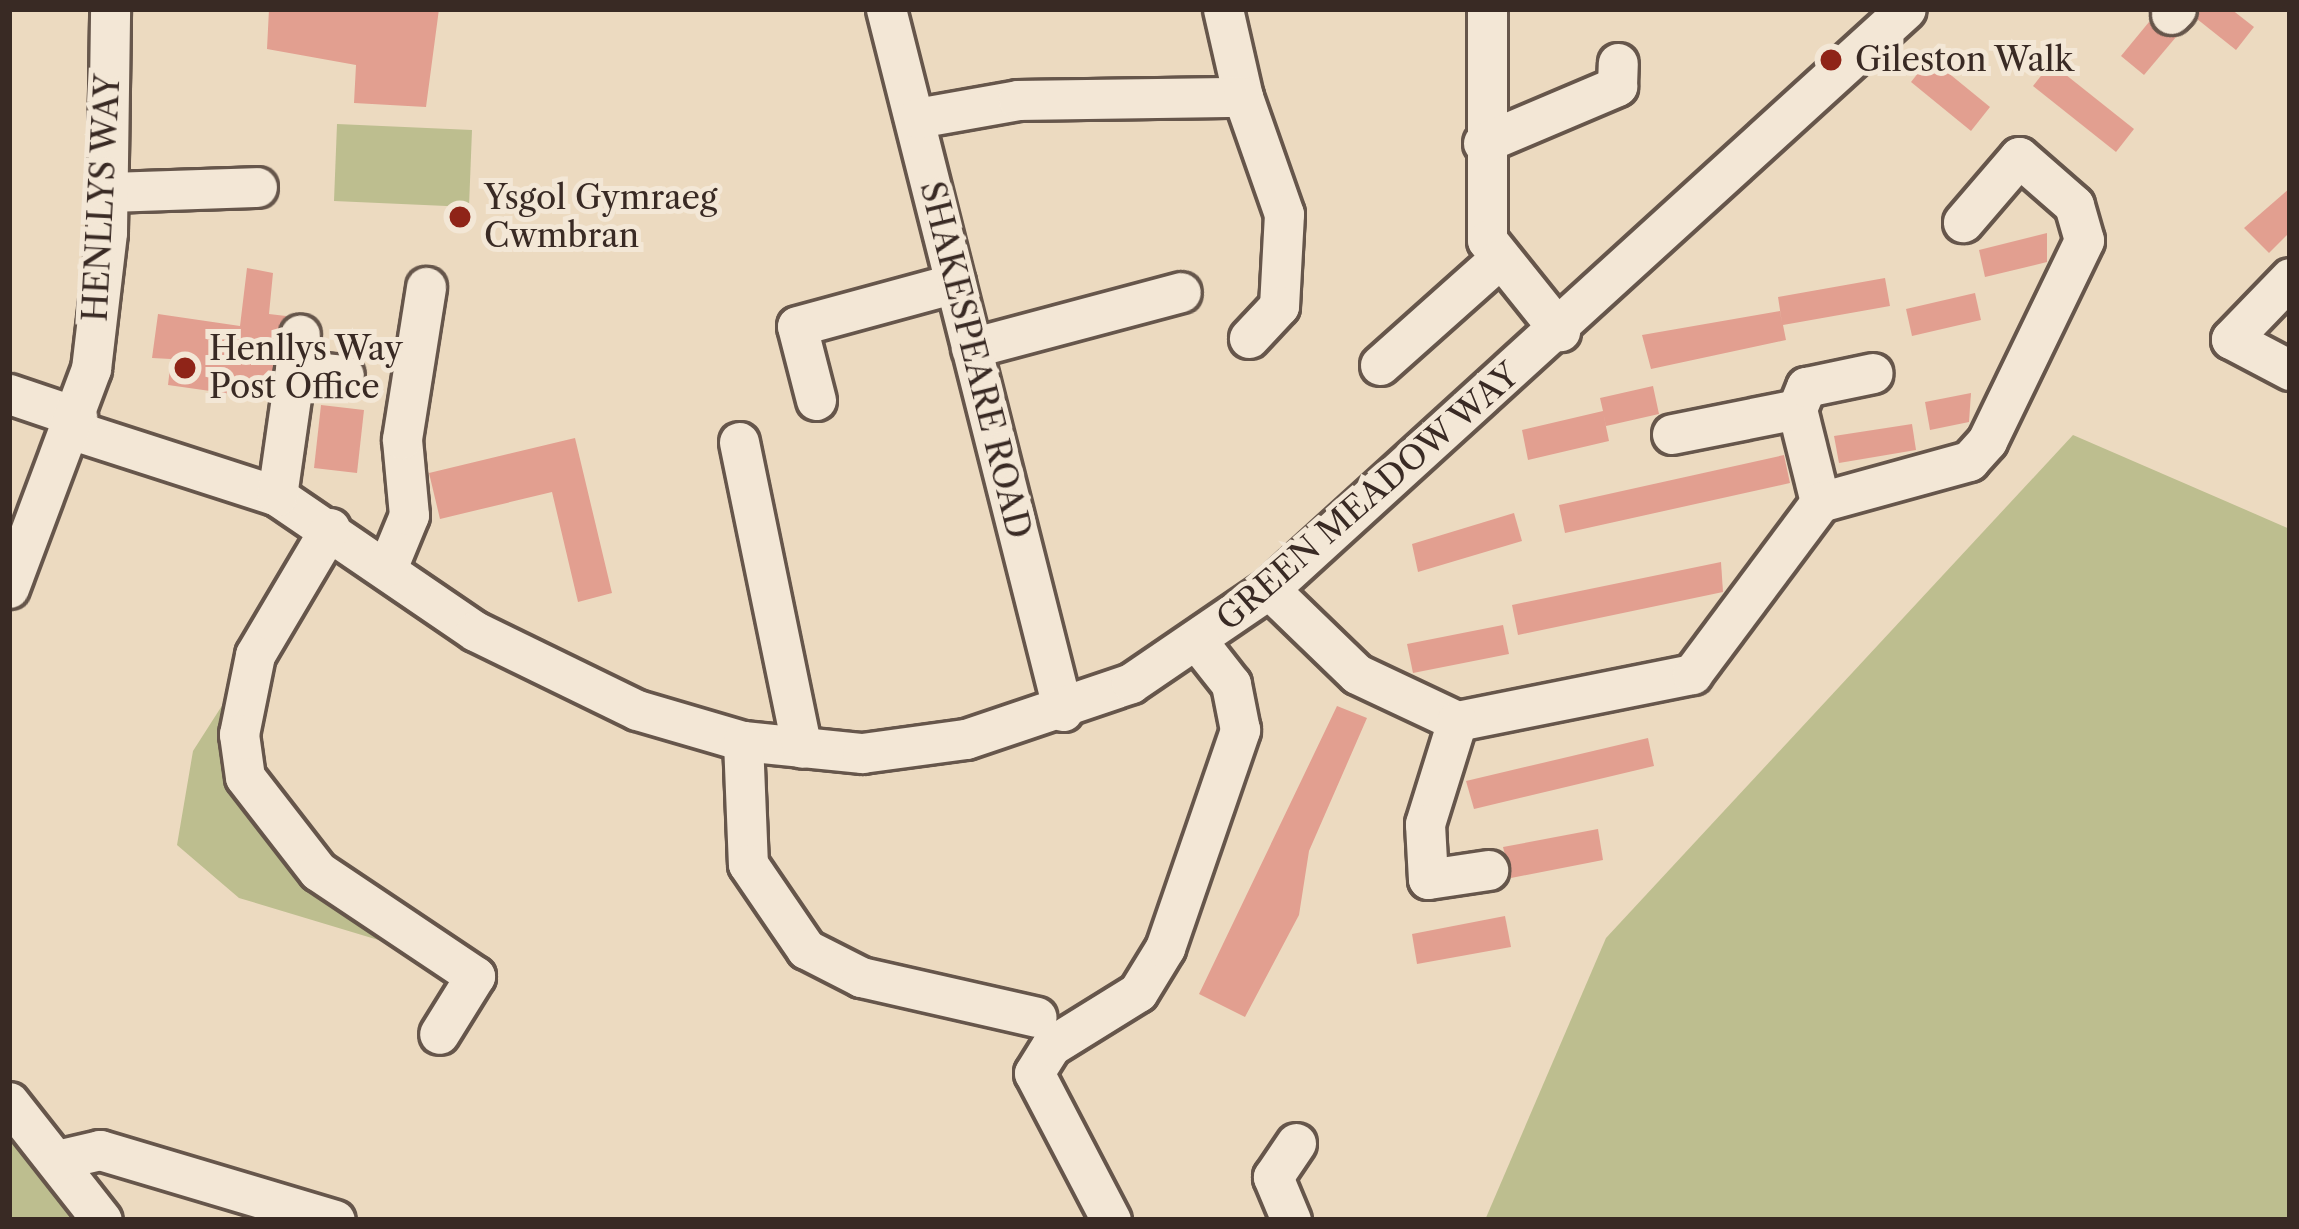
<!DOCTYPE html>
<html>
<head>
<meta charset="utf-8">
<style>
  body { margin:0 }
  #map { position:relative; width:2299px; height:1229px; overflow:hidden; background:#ecdac0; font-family:"Libre Caslon Text",serif }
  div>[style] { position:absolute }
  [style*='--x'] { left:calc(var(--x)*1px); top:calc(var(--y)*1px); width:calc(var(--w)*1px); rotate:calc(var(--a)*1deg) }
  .green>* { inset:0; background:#bdbe8f }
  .building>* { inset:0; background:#e29f90 }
  .roads { filter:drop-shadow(3px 0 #66564b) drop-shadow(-3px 0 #66564b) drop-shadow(0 3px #66564b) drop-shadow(0 -3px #66564b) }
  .minor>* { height:39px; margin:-19.5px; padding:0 19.5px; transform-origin:19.5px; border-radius:19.5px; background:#f3e7d6 }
  .dots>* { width:33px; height:33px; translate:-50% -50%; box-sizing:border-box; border:6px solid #f3e7d6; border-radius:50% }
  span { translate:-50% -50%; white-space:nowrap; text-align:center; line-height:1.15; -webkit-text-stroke:10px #f3e7d6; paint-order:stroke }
  .poi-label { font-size:33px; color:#392a24 }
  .left { translate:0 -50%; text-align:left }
  .street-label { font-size:33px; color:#392a24 }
  .frame { position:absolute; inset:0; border:12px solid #392a24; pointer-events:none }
</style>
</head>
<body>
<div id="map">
  <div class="green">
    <div style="clip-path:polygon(337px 124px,472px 130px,469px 207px,334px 201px)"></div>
    <div style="clip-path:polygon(2073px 435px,2290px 529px,2290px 1220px,1485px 1220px,1606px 938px)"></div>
    <div style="clip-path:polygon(232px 690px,237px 776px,405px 948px,239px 898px,177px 845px,193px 751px)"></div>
    <div style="clip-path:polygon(9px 1137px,79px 1220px,9px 1220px)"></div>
  </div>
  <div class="building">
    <div style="clip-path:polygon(269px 9px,439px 9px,426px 107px,354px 103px,356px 65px,267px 49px)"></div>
    <div style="clip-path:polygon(2199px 9px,2231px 9px,2254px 27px,2236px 50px,2197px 19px)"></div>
    <div style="clip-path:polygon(2149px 22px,2176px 37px,2144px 75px,2121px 56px)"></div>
    <div style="clip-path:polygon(1930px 58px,1990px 107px,1971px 131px,1911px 82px)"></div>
    <div style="clip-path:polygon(2051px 63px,2134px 129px,2116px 152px,2033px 86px)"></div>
    <div style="clip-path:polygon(2290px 188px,2290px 232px,2269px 253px,2244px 228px)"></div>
    <div style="clip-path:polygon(2047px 233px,2047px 262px,1985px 277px,1979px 250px)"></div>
    <div style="clip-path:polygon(247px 268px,273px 273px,269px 314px,286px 316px,267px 399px,168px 385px,171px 359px,152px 358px,158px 314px,240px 326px)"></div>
    <div style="clip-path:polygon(1885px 278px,1890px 306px,1783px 325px,1786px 340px,1651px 369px,1642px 335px,1780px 311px,1782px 323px,1778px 297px)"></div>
    <div style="clip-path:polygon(1975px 293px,1981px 320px,1912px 336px,1906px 309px)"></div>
    <div style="clip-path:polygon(1653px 386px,1659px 414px,1606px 426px,1603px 412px,1609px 441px,1528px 460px,1522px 430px,1603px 411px,1600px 398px)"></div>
    <div style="clip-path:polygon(1971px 393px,1969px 422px,1930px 430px,1925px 402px)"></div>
    <div style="clip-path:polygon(321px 405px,364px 410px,357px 473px,314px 468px)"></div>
    <div style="clip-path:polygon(1912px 424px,1916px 450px,1839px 463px,1834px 436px)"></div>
    <div style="clip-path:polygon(575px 438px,612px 593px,578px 602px,552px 492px,440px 519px,429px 473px)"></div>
    <div style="clip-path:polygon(1784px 455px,1790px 483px,1565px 533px,1559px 505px)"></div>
    <div style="clip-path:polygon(1514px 513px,1522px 541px,1418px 572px,1412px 544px)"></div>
    <div style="clip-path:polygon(1721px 562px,1723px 592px,1518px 635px,1512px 605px)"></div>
    <div style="clip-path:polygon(1503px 625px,1509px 654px,1413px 673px,1407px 644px)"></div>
    <div style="clip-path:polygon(1337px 706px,1367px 718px,1309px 851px,1299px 915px,1245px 1017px,1199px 994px)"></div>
    <div style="clip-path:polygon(1648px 738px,1654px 766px,1474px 809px,1466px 781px)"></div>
    <div style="clip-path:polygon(1598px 829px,1603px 860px,1511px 878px,1503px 847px)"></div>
    <div style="clip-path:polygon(1505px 916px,1511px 947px,1417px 964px,1412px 934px)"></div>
  </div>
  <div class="roads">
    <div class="minor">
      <div style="--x:886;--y:9;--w:724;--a:75.85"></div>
      <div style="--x:1223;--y:9;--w:90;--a:77.2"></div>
      <div style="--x:1487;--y:9;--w:231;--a:90"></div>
      <div style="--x:1487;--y:240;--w:117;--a:51.3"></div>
      <div style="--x:2171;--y:14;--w:7;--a:-45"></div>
      <div style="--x:917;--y:118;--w:103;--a:-10.1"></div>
      <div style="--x:1018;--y:100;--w:225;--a:-0.8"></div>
      <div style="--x:1243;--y:97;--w:124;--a:70.7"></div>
      <div style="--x:1284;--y:214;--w:92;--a:93.1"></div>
      <div style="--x:1279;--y:306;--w:44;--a:133.2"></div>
      <div style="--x:1483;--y:143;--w:146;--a:-23"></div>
      <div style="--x:1617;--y:86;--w:23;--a:-88"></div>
      <div style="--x:107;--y:192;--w:150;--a:-1.9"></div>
      <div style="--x:2290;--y:278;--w:85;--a:134"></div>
      <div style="--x:2231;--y:339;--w:67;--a:27.7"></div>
      <div style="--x:971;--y:348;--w:217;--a:-14.9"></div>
      <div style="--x:1380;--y:365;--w:158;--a:-41.7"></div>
      <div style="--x:295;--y:370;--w:49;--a:5.8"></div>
      <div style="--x:9;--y:394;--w:72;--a:18.7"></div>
      <div style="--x:816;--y:400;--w:76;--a:-104.4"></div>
      <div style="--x:797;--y:326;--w:164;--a:-15.2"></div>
      <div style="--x:1797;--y:409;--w:96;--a:76.1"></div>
      <div style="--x:73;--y:430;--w:214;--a:17.9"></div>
      <div style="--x:277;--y:496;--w:240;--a:34.3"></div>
      <div style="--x:475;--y:631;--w:180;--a:26"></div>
      <div style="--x:637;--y:710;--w:110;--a:16.3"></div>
      <div style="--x:743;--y:741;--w:120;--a:5.8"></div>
      <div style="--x:862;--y:753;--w:105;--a:-7.7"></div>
      <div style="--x:966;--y:739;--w:174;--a:-18.7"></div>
      <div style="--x:1131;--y:683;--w:167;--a:-34.3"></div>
      <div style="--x:1269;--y:589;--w:861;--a:-42.32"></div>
      <div style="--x:1672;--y:434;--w:127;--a:-11.3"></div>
      <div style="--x:1797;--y:409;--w:24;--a:-68"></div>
      <div style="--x:1806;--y:387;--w:68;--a:-11.8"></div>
      <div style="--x:739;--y:442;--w:312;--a:78.4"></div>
      <div style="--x:277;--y:496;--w:163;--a:-81.9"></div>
      <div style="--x:330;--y:528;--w:147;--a:120.6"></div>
      <div style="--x:255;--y:655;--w:81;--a:101.4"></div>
      <div style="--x:239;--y:734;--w:43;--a:82.1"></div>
      <div style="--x:245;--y:777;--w:119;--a:52.2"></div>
      <div style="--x:318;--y:871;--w:189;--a:33.8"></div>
      <div style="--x:475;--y:976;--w:68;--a:121.8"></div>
      <div style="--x:388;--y:566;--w:55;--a:-67.6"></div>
      <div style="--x:409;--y:515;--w:76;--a:-95.3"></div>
      <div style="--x:402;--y:439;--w:154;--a:-81"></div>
      <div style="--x:9;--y:588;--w:234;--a:-69.5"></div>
      <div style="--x:91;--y:369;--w:138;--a:-83.3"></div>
      <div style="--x:107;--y:232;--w:223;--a:-89.2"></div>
      <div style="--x:1269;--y:589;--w:122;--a:44"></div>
      <div style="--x:1357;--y:674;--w:110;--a:25.2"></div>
      <div style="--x:1457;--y:721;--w:240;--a:-11.3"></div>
      <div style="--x:1692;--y:674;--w:214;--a:-53.3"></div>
      <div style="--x:1820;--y:502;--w:155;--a:-15.4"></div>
      <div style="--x:1969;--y:461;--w:27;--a:-48"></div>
      <div style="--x:1987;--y:441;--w:223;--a:-64.2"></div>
      <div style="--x:2084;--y:240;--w:36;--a:-106"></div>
      <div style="--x:2074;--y:205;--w:73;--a:-138.9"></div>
      <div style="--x:2019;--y:157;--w:86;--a:130.7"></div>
      <div style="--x:1457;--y:721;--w:108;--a:107.3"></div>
      <div style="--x:1425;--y:824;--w:55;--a:86.9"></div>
      <div style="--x:1428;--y:879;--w:61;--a:-8.5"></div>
      <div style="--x:743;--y:741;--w:123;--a:87.7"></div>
      <div style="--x:748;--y:864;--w:103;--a:55.7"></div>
      <div style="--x:806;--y:949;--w:62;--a:27"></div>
      <div style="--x:861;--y:977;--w:180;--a:12.8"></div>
      <div style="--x:9;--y:1102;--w:150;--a:51.8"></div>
      <div style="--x:57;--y:1160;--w:44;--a:-13.1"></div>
      <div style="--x:100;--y:1150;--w:245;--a:16.6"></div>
      <div style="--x:1111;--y:1220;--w:166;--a:-117.6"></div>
      <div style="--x:1034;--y:1073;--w:32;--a:-58"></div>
      <div style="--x:1051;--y:1046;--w:102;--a:-31.8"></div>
      <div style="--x:1138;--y:992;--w:52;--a:-58.5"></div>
      <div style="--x:1165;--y:948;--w:231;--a:-71"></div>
      <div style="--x:1240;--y:730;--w:47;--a:-101.1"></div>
      <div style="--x:1231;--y:684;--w:53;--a:-128.2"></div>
      <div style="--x:1291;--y:1220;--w:47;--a:-112.7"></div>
      <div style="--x:1273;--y:1177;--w:41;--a:-55.9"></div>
    </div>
  </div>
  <div class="dots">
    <div style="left:1831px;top:60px;background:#8f2418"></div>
    <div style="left:460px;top:217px;background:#8f2418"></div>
    <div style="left:185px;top:368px;background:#8f2418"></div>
  </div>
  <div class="poi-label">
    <span class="left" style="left:1855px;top:60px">Gileston Walk</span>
    <span class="left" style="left:484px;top:217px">Ysgol Gymraeg<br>Cwmbran</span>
    <span class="left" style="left:209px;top:368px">Henllys Way<br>Post Office</span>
  </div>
  <div class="street-label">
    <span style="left:102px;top:198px;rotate:-87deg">HENLLYS WAY</span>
    <span style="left:975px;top:360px;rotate:76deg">SHAKESPEARE ROAD</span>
    <span style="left:1368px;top:497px;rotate:-41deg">GREEN MEADOW WAY</span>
  </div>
  <div class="frame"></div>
</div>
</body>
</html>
